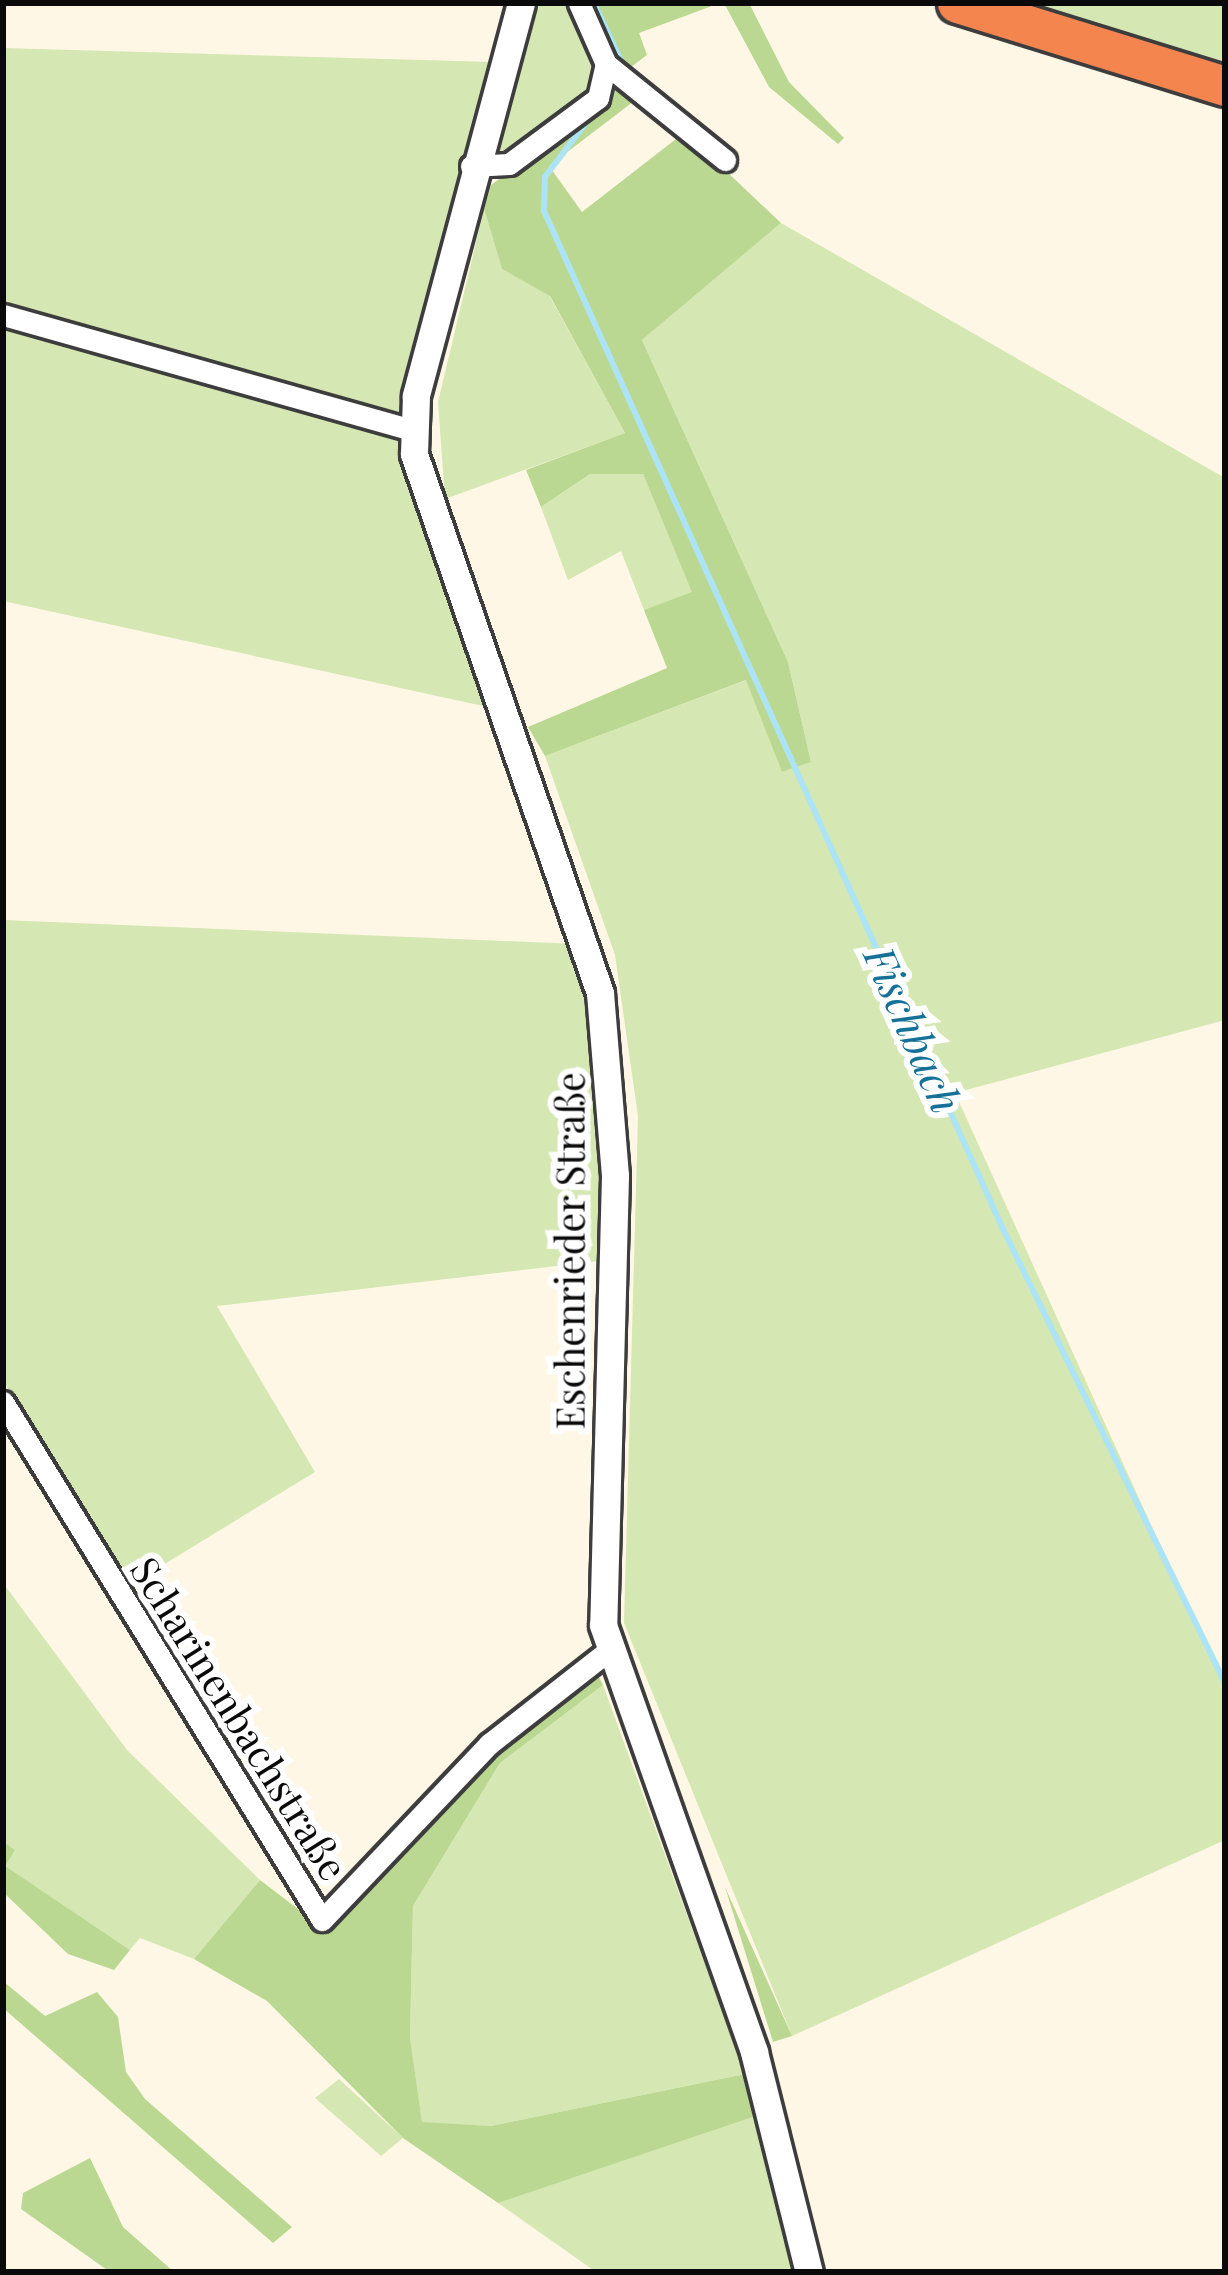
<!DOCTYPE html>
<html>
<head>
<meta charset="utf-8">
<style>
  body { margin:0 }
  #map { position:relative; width:1228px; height:2275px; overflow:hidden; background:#fff7e6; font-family:"Playfair Display",serif }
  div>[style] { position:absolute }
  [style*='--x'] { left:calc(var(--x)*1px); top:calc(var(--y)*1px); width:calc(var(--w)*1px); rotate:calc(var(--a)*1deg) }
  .green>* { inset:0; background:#d5e7b2 }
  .forest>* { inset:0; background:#bad891 }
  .stream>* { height:6px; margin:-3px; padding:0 3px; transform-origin:3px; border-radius:3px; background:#ace4f5 }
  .roads { filter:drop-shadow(3px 0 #3d3d3d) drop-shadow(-3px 0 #3d3d3d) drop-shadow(0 3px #3d3d3d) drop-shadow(0 -3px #3d3d3d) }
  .minor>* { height:21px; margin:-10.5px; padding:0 10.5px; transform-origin:10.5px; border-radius:10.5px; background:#fff }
  .tertiary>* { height:27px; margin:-13.5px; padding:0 13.5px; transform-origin:13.5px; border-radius:13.5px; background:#fff }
  .motorway>* { height:39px; margin:-19.5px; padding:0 19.5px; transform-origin:19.5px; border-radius:19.5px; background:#f4854f }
  span { translate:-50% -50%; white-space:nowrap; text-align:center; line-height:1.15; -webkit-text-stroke:12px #fff; paint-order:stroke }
  .street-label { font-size:39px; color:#0a0a0a }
  .water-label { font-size:42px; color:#167199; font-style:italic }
  .frame { position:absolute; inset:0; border:6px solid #0a0a0a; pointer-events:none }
</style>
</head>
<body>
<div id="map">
  <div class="green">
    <div style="clip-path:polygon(535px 3px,575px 3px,600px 66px,583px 100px,496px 155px)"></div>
    <div style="clip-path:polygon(993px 3px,1225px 3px,1225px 79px)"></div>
    <div style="clip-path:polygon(3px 48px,493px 62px,397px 433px,483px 706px,3px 601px)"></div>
    <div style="clip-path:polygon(484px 209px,502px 269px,549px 295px,625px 433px,445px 499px,438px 402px)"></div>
    <div style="clip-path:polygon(781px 223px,1225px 478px,1225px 1020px,955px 1093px,1225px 1688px,1225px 1840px,792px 2036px,624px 1623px,638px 1116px,615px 955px,545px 756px,747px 680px,782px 772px,811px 762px,788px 662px,642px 340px)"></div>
    <div style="clip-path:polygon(590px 474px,643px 474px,693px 593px,644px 610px,621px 551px,568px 580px,541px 507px)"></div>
    <div style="clip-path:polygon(3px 920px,578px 944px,601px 1056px,607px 1260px,217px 1306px,315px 1472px,127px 1587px,3px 1380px)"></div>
    <div style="clip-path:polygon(3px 1583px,127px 1750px,260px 1880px,194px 1959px,140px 1938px,130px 1950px,4px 1866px,15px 1850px,3px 1841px)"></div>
    <div style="clip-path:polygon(603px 1685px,745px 2074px,491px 2126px,422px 2123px,410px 2037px,413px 1906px,500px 1763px)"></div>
    <div style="clip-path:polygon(339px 2079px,403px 2138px,381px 2156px,315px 2098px)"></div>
    <div style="clip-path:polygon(759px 2115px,797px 2272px,596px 2272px,498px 2203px)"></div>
  </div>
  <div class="forest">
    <div style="clip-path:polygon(585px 3px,720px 3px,639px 33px,647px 55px,627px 70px,646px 92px,549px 166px,582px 212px,685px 132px,781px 223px,642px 340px,788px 662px,811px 762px,782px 772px,746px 680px,545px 756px,528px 727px,667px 668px,644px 610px,692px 592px,643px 474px,590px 474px,541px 507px,526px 470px,625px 433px,550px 296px,502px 269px,484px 209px,491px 185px,563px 132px,611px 60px)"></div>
    <div style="clip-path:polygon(724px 3px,749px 3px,789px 82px,844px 138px,838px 144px,769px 87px)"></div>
    <div style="clip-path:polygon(594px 1667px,603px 1685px,500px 1763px,413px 1906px,410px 2037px,422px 2122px,491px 2126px,745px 2074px,759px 2115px,498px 2203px,403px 2138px,267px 2001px,194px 1959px,260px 1880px,323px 1928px,492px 1746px)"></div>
    <div style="clip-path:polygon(3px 1841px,15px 1850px,5px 1866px,130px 1950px,114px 1970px,68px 1954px,3px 1892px)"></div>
    <div style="clip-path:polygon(725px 1887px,792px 2036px,773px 2042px)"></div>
    <div style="clip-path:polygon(3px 1981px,45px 2016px,97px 1992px,118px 2017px,126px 2072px,145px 2099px,292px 2227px,273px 2243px,3px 2008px)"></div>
    <div style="clip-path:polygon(90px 2158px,123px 2227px,174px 2272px,110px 2272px,21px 2209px,23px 2193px)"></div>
  </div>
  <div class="stream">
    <div style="--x:594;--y:3;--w:66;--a:65"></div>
    <div style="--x:614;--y:86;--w:114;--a:127.2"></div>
    <div style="--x:545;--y:177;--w:34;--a:92"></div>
    <div style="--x:544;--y:211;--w:1117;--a:65.73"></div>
    <div style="--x:1003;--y:1229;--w:505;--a:63.94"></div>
  </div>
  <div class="roads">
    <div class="minor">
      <div style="--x:606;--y:64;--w:153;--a:38.9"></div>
      <div style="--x:471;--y:166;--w:38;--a:-3"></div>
      <div style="--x:509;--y:164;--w:111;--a:-36.6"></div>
      <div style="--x:598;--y:98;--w:35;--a:-77"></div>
      <div style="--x:606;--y:64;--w:67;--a:-113.9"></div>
      <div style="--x:3;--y:315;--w:425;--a:15.7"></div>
      <div style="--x:3;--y:1402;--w:608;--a:58.37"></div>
      <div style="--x:322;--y:1920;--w:243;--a:-46.5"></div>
      <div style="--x:489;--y:1744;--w:151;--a:-38"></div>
    </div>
    <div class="tertiary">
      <div style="--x:521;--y:3;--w:407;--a:105"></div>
      <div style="--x:416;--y:396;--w:58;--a:92"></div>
      <div style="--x:414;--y:454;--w:570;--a:70.96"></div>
      <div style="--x:600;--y:993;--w:184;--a:85.3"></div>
      <div style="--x:615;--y:1176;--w:449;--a:91.5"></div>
      <div style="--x:603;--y:1625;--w:453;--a:70.5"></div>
      <div style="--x:754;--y:2052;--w:227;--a:76"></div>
    </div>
    <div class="motorway">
      <div style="--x:957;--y:3;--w:281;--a:17.2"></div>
    </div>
  </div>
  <div class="street-label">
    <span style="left:569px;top:1251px;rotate:-90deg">Eschenrieder Straße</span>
    <span style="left:240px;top:1718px;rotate:58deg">Scharinenbachstraße</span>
  </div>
  <div class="water-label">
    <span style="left:914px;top:1029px;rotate:66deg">Fischbach</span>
  </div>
  <div class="frame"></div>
</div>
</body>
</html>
